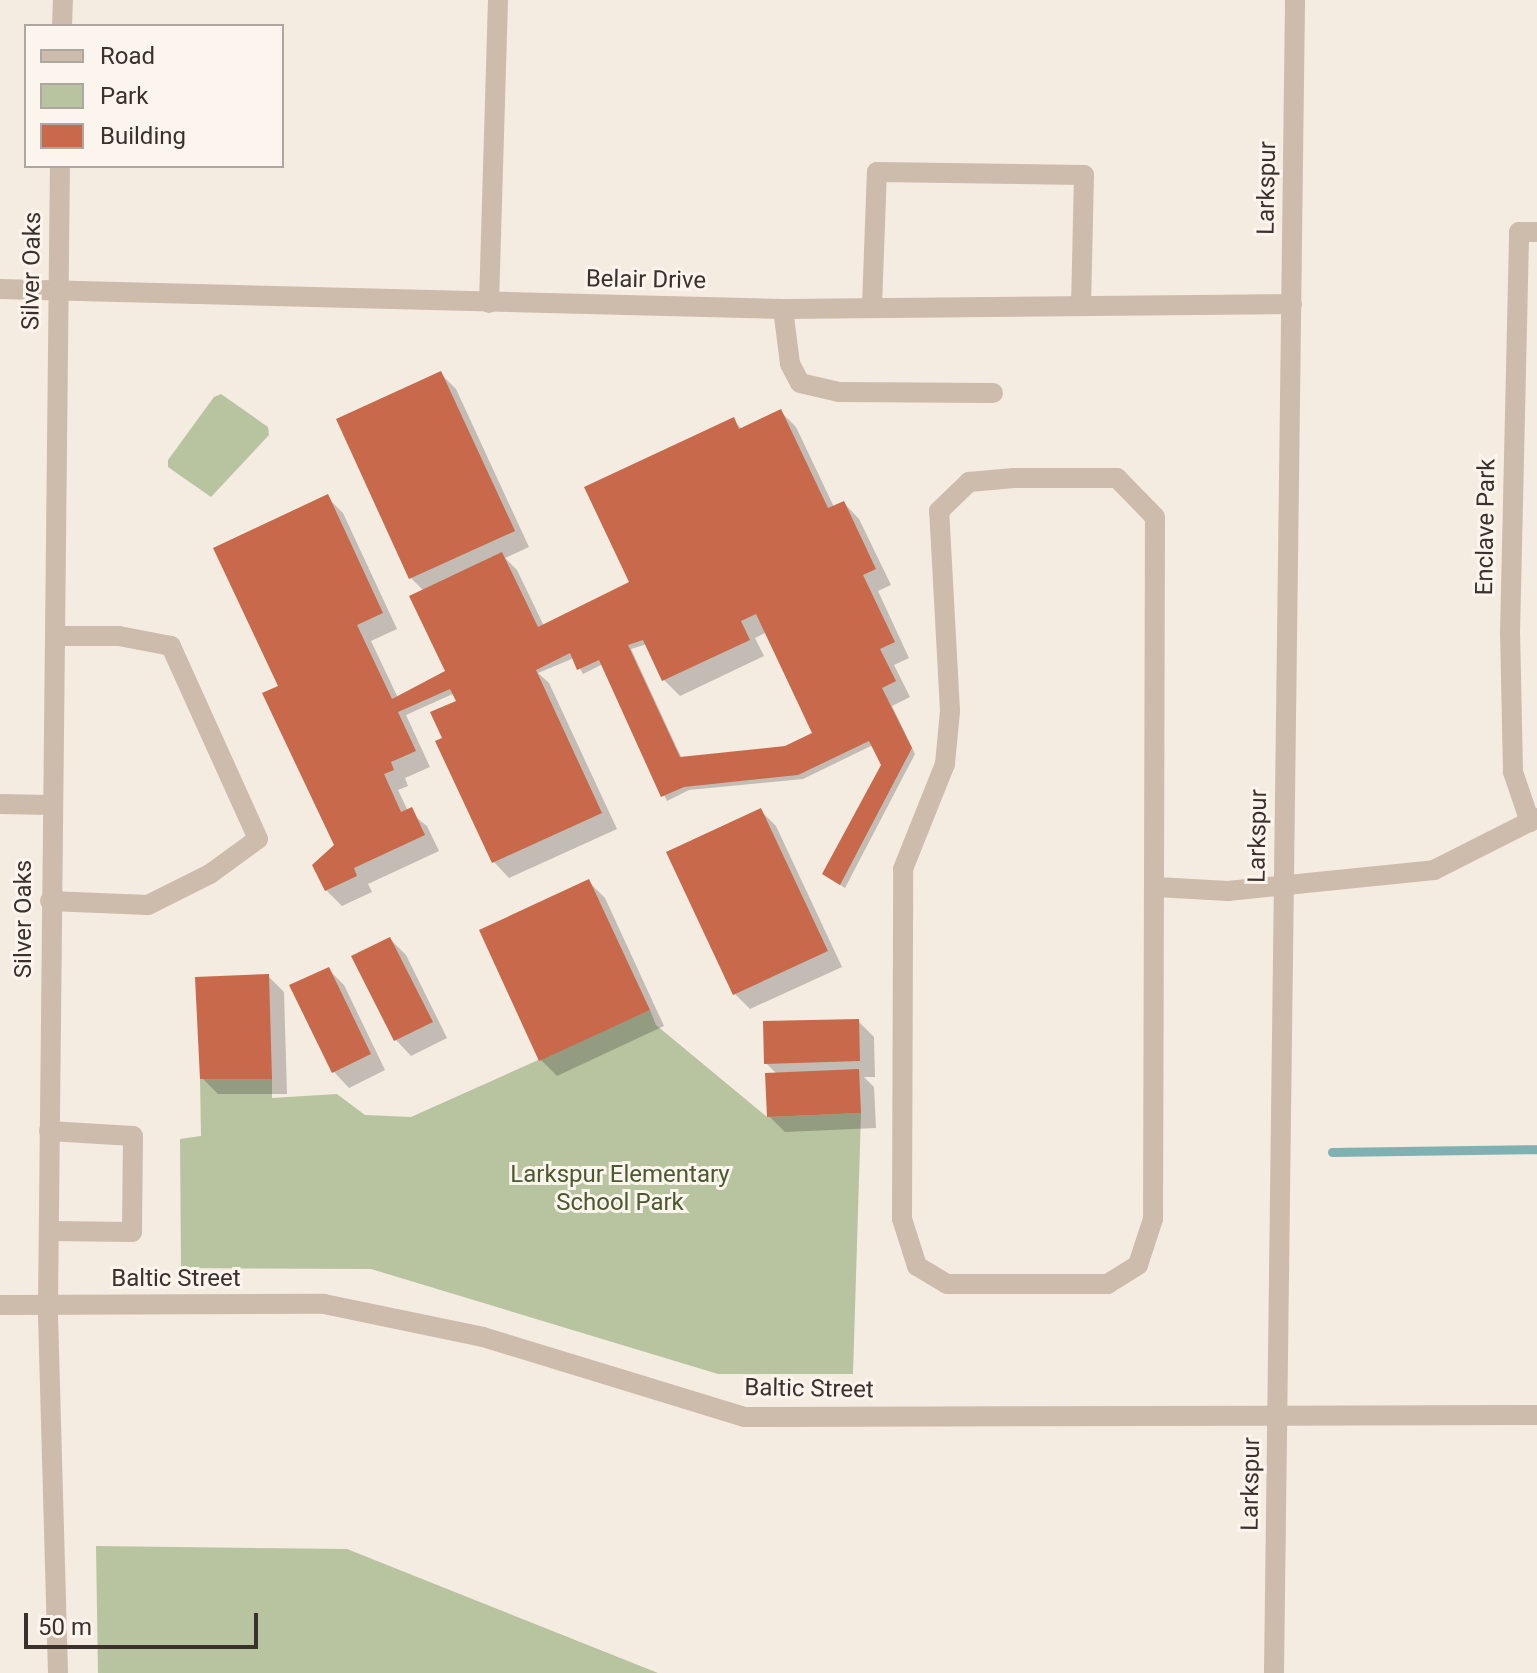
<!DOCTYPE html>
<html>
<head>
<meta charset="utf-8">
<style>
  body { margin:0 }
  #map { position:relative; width:1537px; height:1673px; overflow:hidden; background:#f4ebe1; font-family:Roboto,sans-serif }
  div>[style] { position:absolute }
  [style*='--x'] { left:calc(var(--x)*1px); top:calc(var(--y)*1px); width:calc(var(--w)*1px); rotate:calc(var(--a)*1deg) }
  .green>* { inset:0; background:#b8c4a0 }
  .shadow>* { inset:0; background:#0003 }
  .stream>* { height:9px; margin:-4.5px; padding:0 4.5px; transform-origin:4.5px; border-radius:4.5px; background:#7fb0b2 }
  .building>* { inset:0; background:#c8694b }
  .minor>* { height:20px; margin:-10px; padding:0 10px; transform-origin:10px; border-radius:10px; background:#cdbbac }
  span { translate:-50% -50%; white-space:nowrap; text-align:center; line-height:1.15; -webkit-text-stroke:6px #fbf5ee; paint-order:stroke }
  .street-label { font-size:24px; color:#3b302b }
  .park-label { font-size:24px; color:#4a5a2e }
  .legend { position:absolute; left:24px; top:24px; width:260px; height:144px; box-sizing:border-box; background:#fbf5ee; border:2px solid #aea6a0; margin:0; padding:10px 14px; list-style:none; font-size:24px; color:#3b302b }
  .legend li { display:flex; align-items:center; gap:16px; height:40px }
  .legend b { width:40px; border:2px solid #aea6a0 }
  .scale { position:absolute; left:24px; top:1613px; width:234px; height:36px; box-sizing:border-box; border:4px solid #3b302b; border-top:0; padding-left:10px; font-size:24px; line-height:28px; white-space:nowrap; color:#3b302b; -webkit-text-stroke:6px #fbf5ee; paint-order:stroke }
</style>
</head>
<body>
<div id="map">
  <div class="green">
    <div style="clip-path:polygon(221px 394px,268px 427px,269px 435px,211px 497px,168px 467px,168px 460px,214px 397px)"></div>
    <div style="clip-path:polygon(650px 1010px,656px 1025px,767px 1117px,861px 1113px,853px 1374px,718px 1374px,371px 1269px,181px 1268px,180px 1139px,201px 1136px,200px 1079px,272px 1079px,272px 1098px,337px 1094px,365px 1115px,411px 1117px)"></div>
    <div style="clip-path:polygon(96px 1546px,347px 1549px,658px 1673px,98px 1673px)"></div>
  </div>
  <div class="shadow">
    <div style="clip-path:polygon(evenodd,440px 373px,456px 389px,529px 547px,505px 558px,517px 570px,544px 626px,632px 583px,733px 420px,743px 430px,781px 412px,796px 427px,834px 507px,844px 503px,859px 519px,891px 585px,878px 591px,909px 658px,894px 665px,910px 697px,892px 706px,915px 754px,845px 888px,829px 878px,883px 765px,873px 745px,803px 779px,689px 790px,667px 801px,603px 664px,583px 674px,574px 658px,538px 673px,549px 683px,617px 829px,509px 878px,494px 862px,445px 739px,459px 702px,455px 693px,406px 715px,430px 767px,405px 778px,408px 786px,398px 790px,408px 811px,427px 826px,439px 851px,368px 884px,372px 892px,342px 906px,326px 890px,336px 846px,280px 687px,327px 497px,343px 513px,397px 629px,371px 641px,398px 698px,449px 673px,424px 591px,411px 578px,338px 420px,440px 373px,767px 632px,816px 733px,786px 748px,682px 759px,631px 649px,647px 644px,664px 680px,680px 696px,764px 656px,755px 638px,767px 632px)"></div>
    <div style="clip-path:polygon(760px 810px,776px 826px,842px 967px,750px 1009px,735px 994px)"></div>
    <div style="clip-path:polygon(589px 882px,605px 898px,664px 1026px,557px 1076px,541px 1060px)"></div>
    <div style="clip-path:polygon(390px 939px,406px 955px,447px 1038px,411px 1056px,396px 1040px)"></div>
    <div style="clip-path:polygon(328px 969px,344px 985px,385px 1070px,349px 1088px,334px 1072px)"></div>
    <div style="clip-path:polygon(268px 976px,284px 992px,287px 1094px,218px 1094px,202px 1078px)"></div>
    <div style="clip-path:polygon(858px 1021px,874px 1037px,875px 1077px,864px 1077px,874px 1087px,876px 1128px,785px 1132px,769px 1116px,778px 1075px,766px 1063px)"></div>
  </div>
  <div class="stream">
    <div style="--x:1332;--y:1152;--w:205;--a:-0.8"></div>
  </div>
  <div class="building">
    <div style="clip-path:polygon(441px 371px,515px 531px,409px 579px,336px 419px)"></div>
    <div style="clip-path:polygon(evenodd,781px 409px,828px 508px,844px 501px,876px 569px,863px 575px,895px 642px,880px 649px,896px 681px,882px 688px,912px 748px,840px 885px,822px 874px,881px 765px,869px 741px,798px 775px,684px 787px,661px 797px,599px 660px,577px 670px,570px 653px,536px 670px,602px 813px,492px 863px,435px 741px,442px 738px,430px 712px,456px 701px,450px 689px,398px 712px,416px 751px,391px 762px,394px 770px,384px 774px,401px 812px,412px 807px,425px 835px,354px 868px,357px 876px,325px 891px,312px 865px,334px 845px,262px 693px,278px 686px,213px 548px,328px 494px,383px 613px,357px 625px,392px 699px,445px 671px,409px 596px,502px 552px,538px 627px,629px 582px,584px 487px,734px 417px,739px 429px,781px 409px,756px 614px,812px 733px,785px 746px,680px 757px,628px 645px,643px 640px,662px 681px,750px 640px,741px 621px,756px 614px)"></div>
    <div style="clip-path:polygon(761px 808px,828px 951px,733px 995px,666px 852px)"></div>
    <div style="clip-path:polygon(589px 879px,650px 1010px,539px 1061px,479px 930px)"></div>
    <div style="clip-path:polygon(390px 937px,433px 1022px,394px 1041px,351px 956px)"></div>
    <div style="clip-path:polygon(329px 967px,371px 1054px,332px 1073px,289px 985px)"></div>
    <div style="clip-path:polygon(269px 974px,272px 1079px,200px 1079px,195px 977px)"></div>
    <div style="clip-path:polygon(859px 1019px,860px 1061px,764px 1064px,763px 1021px)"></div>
    <div style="clip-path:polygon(859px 1069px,861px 1113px,767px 1117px,765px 1073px)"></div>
  </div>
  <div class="minor">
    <div style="--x:62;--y:26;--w:26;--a:-88"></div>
    <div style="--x:0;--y:289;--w:783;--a:1.46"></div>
    <div style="--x:783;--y:309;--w:509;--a:-0.56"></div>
    <div style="--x:489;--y:303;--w:303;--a:-88.3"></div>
    <div style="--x:872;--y:306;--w:134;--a:-87.9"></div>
    <div style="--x:877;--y:172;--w:207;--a:0.8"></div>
    <div style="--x:1084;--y:175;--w:131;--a:91.3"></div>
    <div style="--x:783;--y:309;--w:55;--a:82.7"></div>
    <div style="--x:790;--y:364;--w:21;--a:62"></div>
    <div style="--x:800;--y:383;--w:40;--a:13"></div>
    <div style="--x:839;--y:392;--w:154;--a:0.4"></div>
    <div style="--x:1014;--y:478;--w:103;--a:0"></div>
    <div style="--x:1117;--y:478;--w:54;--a:45.7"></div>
    <div style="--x:1155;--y:517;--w:702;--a:90.16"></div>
    <div style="--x:1153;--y:1219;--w:48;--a:108.1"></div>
    <div style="--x:1138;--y:1265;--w:36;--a:148"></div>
    <div style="--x:1108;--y:1284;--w:161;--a:180"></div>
    <div style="--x:947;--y:1284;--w:35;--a:-149"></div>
    <div style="--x:917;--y:1266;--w:49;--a:-107.7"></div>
    <div style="--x:902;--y:1219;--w:350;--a:-89.8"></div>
    <div style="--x:903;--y:869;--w:113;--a:-68.2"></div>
    <div style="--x:945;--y:764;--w:53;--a:-84.6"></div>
    <div style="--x:950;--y:711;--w:200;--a:-93.1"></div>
    <div style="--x:939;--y:511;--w:42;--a:-44"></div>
    <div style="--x:969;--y:482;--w:45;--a:-5.1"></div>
    <div style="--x:0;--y:804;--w:50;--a:1.1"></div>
    <div style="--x:1530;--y:822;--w:53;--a:-108.8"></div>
    <div style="--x:1513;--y:772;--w:138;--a:-91.2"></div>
    <div style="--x:1510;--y:634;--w:402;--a:-88.7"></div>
    <div style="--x:1519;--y:232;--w:18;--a:0"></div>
    <div style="--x:1156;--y:887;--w:72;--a:3.2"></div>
    <div style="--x:1228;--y:891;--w:207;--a:-5.8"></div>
    <div style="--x:1434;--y:870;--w:115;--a:-26.8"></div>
    <div style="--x:50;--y:901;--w:98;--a:2.3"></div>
    <div style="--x:148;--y:905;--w:69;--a:-26.6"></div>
    <div style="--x:210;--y:874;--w:59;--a:-36.1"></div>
    <div style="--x:258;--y:839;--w:212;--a:-114.3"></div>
    <div style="--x:171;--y:646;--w:53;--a:-169.1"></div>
    <div style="--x:119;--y:636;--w:63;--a:180"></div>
    <div style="--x:49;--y:1131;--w:84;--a:3.4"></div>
    <div style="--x:133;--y:1136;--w:96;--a:90.6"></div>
    <div style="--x:132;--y:1232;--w:82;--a:-179.3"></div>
    <div style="--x:0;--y:1305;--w:324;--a:-0.2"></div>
    <div style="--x:324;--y:1304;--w:162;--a:11.7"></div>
    <div style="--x:483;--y:1337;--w:273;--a:17"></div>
    <div style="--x:744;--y:1417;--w:793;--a:-0.14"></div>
    <div style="--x:58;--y:1673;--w:367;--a:-91.6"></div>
    <div style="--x:48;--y:1306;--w:1140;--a:-89.4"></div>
    <div style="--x:1274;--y:1673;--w:1673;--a:-89.28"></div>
  </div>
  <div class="street-label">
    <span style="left:1267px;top:188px;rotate:-89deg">Larkspur</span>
    <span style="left:32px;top:271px;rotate:-89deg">Silver Oaks</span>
    <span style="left:646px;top:280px;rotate:1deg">Belair Drive</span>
    <span style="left:1486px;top:527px;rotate:-89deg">Enclave Park</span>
    <span style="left:1258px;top:836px;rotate:-89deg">Larkspur</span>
    <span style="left:24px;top:919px;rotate:-90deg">Silver Oaks</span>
    <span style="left:176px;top:1279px">Baltic Street</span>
    <span style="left:809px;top:1389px;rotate:1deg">Baltic Street</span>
    <span style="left:1251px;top:1484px;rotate:-89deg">Larkspur</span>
  </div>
  <div class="park-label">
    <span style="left:620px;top:1189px">Larkspur Elementary<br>School Park</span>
  </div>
  <ul class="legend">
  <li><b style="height:10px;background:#cdbbac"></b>Road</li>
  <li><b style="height:22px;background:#b8c4a0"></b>Park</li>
  <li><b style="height:22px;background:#c8694b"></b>Building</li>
  </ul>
  <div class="scale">50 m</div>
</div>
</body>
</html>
